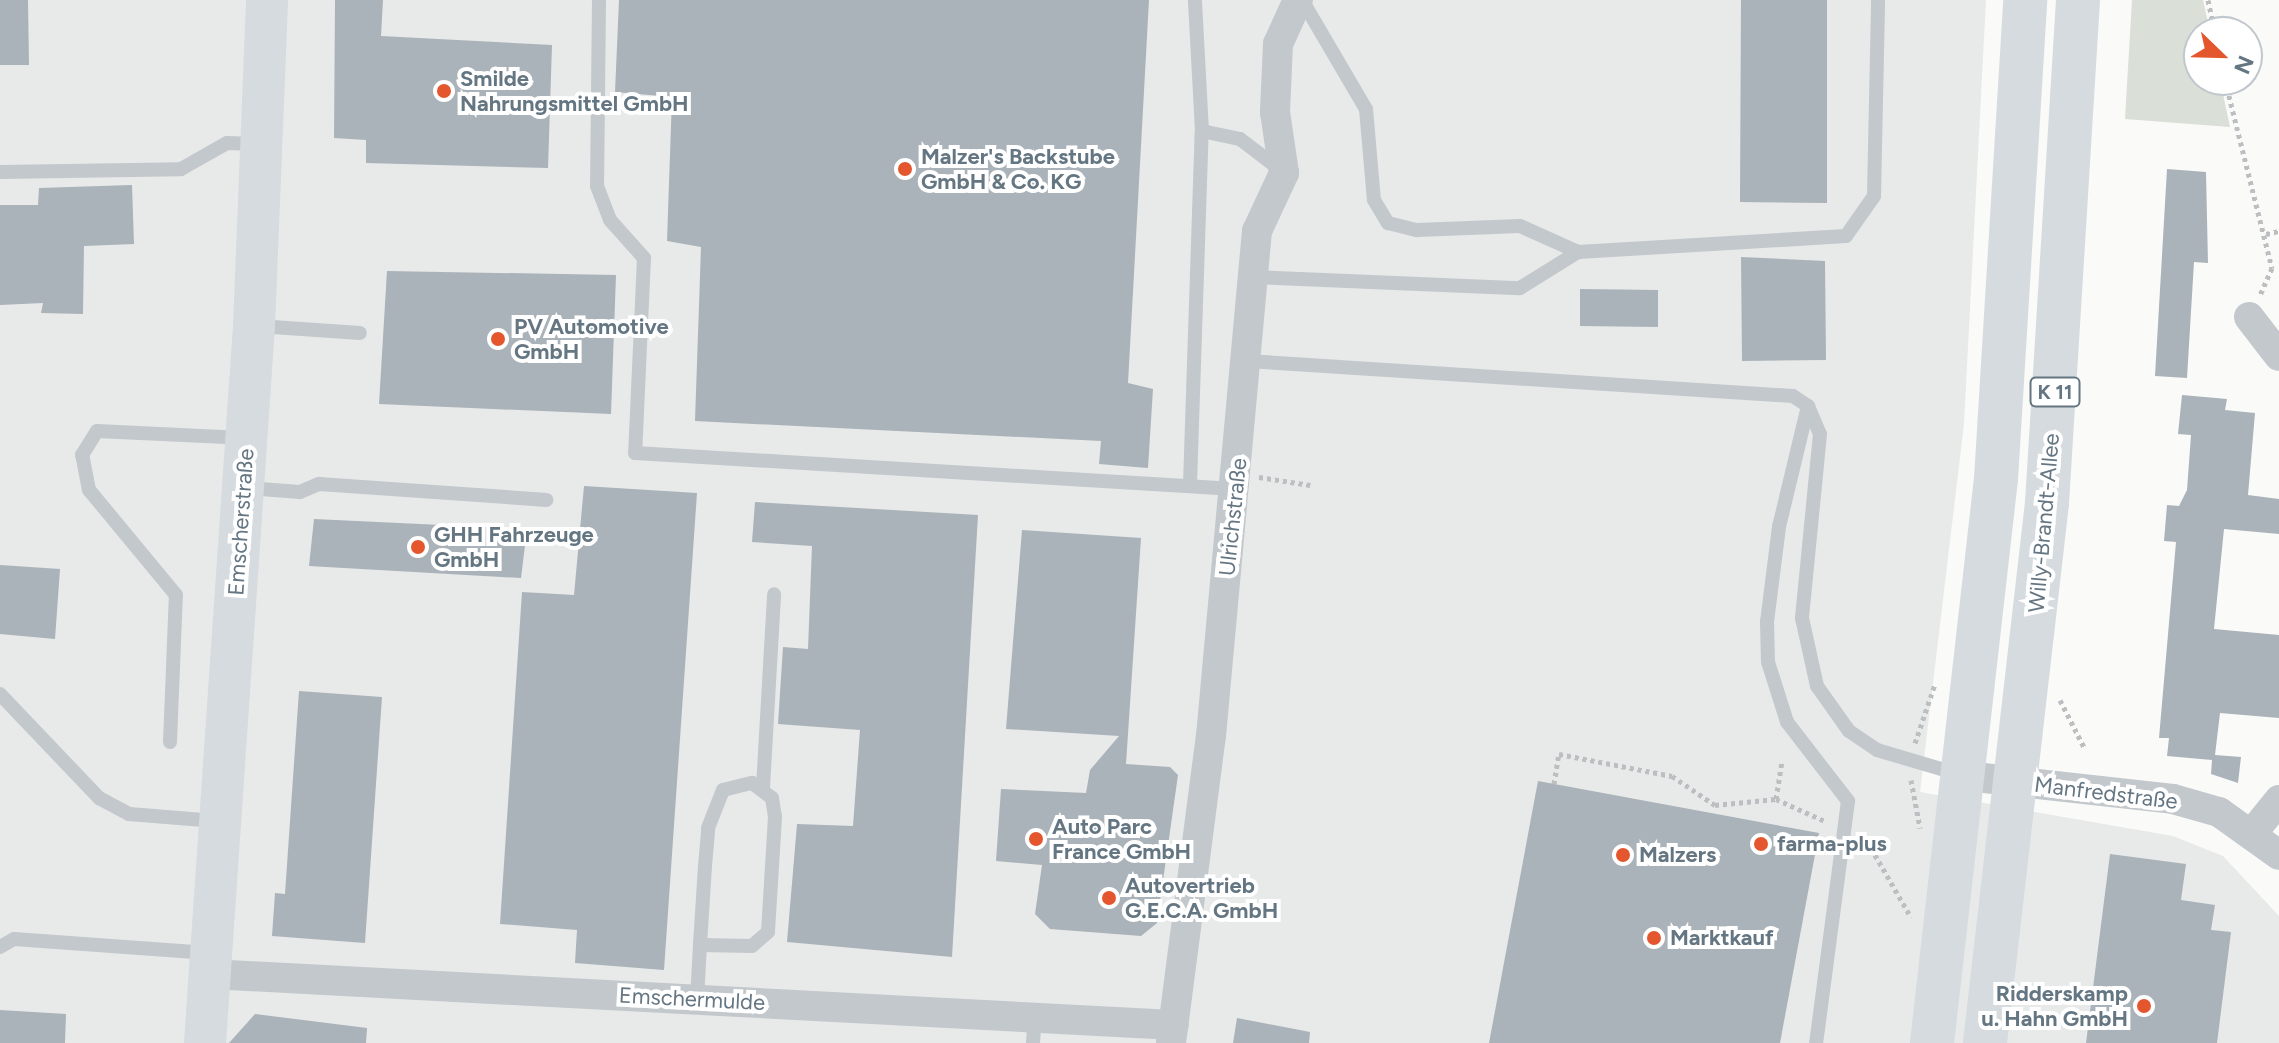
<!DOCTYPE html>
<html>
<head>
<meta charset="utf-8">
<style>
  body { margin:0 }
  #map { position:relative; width:2279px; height:1043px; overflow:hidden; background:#fafaf8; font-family:Figtree,sans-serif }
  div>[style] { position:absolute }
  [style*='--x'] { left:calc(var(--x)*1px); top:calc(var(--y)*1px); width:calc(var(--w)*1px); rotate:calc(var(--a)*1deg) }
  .built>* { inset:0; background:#e8e9e9 }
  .green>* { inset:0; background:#dadfd7 }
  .building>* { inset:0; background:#aab3b9 }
  .path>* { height:5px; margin-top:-2.5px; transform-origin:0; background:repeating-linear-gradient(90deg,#bbbfc2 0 4px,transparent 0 8px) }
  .lane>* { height:14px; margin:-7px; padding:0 7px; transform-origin:7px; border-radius:7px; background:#c3c8cc }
  .street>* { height:30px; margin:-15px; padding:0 15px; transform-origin:15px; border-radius:15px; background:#c3c8cc }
  .secondary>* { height:42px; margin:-21px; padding:0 21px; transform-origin:21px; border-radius:21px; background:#d6dbdf }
  .primary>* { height:44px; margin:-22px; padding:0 22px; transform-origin:22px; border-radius:22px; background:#d6dbdf }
  .dots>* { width:22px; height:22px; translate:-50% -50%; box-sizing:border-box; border:4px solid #fff; border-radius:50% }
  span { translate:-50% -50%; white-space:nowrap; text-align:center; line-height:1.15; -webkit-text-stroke:8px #fff; paint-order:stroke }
  .shield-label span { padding:2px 6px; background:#fff; border:2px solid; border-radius:6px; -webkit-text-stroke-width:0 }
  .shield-label { font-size:20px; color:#657683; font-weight:700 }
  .poi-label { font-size:22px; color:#657683; font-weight:700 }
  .left { translate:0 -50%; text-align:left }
  .right { translate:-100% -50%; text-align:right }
  .street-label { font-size:22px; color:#657683 }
  .north { position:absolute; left:2183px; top:16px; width:80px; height:80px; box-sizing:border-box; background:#fff; border:2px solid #c1c8cd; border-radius:50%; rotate:113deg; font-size:22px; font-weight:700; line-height:32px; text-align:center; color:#657683 }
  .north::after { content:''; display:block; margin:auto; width:28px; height:36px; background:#e4572e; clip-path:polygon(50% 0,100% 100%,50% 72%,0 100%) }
</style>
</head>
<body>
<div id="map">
  <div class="built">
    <div style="clip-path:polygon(0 0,1986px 0,1964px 424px,1920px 792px,2173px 836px,2223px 856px,2279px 916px,2279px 1043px,0 1043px)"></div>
  </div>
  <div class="green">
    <div style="clip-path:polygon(2132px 0,2203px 0,2210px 32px,2199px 32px,2199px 80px,2220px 80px,2230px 127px,2125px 119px)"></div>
  </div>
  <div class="building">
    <div style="clip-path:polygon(0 0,28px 0,29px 65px,0 65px)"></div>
    <div style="clip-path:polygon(335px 0,383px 0,381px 36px,552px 45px,548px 168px,366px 163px,366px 140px,334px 138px)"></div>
    <div style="clip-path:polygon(619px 0,1149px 0,1128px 383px,1153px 389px,1148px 468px,1099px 464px,1101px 441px,695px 421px,701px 247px,667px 241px,672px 97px,615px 92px)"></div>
    <div style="clip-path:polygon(1741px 0,1827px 0,1827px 203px,1740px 202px)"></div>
    <div style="clip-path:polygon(2167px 169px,2206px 172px,2208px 263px,2194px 262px,2187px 378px,2155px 376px)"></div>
    <div style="clip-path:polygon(132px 185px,134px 244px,84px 246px,83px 314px,41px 313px,43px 303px,0 305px,0 205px,38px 205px,39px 188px)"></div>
    <div style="clip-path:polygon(1741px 257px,1825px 261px,1826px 360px,1742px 361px)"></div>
    <div style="clip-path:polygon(387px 271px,616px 275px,611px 414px,379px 404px)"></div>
    <div style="clip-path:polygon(1580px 289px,1658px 290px,1658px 327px,1580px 326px)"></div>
    <div style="clip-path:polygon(2182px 395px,2227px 399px,2225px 410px,2255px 413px,2248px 495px,2279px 499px,2279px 534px,2224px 529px,2214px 629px,2279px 635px,2279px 718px,2220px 713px,2215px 755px,2241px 757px,2238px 783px,2211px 774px,2212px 760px,2167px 756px,2169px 738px,2159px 738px,2176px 542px,2164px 541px,2167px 505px,2179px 506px,2187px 490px,2191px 435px,2178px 434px)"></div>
    <div style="clip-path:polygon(584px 486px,697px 493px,664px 970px,575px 963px,577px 930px,500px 924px,522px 592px,574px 595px)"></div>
    <div style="clip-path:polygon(755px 502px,978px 515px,952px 957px,787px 942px,797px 824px,853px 826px,860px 730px,778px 724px,783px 647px,808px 649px,812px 546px,752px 542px)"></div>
    <div style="clip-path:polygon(314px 519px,527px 529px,521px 578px,309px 566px)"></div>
    <div style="clip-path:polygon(1022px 530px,1141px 538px,1126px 764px,1170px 767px,1178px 775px,1157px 923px,1141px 936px,1050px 929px,1035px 914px,1042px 865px,996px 861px,1001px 789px,1086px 793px,1090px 770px,1119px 736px,1006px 729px)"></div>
    <div style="clip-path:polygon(0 565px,60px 569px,55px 639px,0 634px)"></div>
    <div style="clip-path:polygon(299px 691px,382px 697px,365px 943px,272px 936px,275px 893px,285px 894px)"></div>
    <div style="clip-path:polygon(1538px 781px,1819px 833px,1780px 1043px,1489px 1043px)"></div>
    <div style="clip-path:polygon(2110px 854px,2186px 864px,2181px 900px,2215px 905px,2211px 930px,2231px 932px,2217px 1043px,2086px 1043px)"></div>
    <div style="clip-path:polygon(0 1010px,66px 1014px,65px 1043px,0 1043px)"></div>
    <div style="clip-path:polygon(255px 1014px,367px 1028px,366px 1043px,229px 1043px)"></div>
    <div style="clip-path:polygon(1237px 1018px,1310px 1032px,1309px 1043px,1233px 1043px)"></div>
  </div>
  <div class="path">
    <div style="--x:2208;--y:0;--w:33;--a:78"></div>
    <div style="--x:2225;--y:80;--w:194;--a:76"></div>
    <div style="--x:2272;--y:268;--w:30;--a:114"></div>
    <div style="--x:2266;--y:234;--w:13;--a:-13"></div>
    <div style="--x:1259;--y:477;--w:52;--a:8.9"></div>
    <div style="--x:2060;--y:700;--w:55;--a:63"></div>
    <div style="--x:1915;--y:743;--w:62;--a:-71.3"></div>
    <div style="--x:1911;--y:780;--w:49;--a:79.4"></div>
    <div style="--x:1554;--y:784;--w:30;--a:-81"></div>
    <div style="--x:1559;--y:754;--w:115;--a:11"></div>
    <div style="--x:1672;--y:776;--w:52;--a:34"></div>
    <div style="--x:1715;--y:805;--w:61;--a:-5.6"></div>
    <div style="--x:1776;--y:799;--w:56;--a:24.3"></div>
    <div style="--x:1776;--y:799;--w:37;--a:-81"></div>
    <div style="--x:1863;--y:834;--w:96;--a:60"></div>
  </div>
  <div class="lane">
    <div style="--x:599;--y:0;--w:186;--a:90.6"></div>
    <div style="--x:597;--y:186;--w:36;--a:69"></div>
    <div style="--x:610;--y:220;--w:51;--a:48.2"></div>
    <div style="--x:644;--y:258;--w:195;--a:92.6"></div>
    <div style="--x:635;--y:453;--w:601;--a:3.43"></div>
    <div style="--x:1302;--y:0;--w:126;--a:59.6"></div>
    <div style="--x:1366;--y:109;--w:91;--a:85"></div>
    <div style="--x:1374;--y:200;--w:27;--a:59"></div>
    <div style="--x:1388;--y:223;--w:30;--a:14"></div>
    <div style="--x:1417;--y:230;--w:103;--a:-2.2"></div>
    <div style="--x:1520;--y:226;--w:64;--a:24.1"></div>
    <div style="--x:1202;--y:131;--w:39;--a:12"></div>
    <div style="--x:1240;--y:139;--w:53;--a:37.3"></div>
    <div style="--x:0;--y:172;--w:181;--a:-0.9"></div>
    <div style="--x:181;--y:169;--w:53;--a:-29.5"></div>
    <div style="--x:227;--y:143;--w:30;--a:2"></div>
    <div style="--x:1254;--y:277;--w:266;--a:2.4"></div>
    <div style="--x:1520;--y:288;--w:68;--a:-31.8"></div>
    <div style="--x:1578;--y:252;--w:268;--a:-3.4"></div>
    <div style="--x:1846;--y:236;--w:49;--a:-55"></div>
    <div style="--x:1874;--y:196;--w:196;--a:-88.8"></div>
    <div style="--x:258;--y:326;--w:102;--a:3.9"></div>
    <div style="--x:1247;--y:361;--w:547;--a:3.67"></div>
    <div style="--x:1793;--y:396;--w:18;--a:34"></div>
    <div style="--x:1808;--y:406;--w:30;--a:67"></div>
    <div style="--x:1820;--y:434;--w:185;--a:95.6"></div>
    <div style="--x:1802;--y:618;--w:70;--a:77.6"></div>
    <div style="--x:1817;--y:686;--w:55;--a:54.6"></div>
    <div style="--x:1849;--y:731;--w:34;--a:34"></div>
    <div style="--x:1877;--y:750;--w:84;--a:16.5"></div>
    <div style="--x:1808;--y:406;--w:124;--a:103.5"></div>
    <div style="--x:1779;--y:527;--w:96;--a:97.2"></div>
    <div style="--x:1767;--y:622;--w:40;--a:88.6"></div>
    <div style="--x:1768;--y:662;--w:63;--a:72.4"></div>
    <div style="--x:1787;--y:722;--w:100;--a:52.3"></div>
    <div style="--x:1848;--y:801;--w:244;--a:97.5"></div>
    <div style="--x:1190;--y:484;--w:353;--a:-88.1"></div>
    <div style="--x:1202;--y:131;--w:131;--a:-93.1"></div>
    <div style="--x:248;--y:488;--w:52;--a:4.4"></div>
    <div style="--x:300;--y:492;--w:21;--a:-23"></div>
    <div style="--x:319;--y:484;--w:228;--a:4"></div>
    <div style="--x:0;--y:694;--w:144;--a:46.4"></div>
    <div style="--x:99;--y:798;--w:34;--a:28"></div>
    <div style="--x:129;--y:814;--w:87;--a:4.6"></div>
    <div style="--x:170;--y:742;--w:147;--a:-87.7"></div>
    <div style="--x:176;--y:595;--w:136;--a:-129.6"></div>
    <div style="--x:89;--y:490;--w:36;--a:-101"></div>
    <div style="--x:82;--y:455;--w:28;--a:-58"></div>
    <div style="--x:97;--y:431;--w:146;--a:2.7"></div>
    <div style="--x:763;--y:787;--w:193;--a:-86.7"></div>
    <div style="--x:0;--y:947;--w:16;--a:-30"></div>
    <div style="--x:14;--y:939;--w:195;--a:4.1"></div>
    <div style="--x:697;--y:999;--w:54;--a:-86.8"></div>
    <div style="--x:700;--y:945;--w:79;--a:-86.4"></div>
    <div style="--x:705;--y:866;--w:38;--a:-85"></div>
    <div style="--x:708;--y:828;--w:41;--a:-68.5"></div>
    <div style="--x:723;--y:790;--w:30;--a:-14"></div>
    <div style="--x:752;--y:783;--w:25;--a:37"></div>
    <div style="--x:772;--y:798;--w:19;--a:81"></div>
    <div style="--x:775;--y:817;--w:115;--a:93.5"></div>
    <div style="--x:768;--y:932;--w:21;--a:139"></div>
    <div style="--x:752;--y:946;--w:52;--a:-178.9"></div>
    <div style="--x:1033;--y:1043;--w:27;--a:-86"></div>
  </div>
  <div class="street">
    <div style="--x:2249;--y:317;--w:49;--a:52.4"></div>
    <div style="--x:1966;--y:776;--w:208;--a:6.3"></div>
    <div style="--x:2173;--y:799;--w:48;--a:15.8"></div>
    <div style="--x:2219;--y:812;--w:74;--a:35.6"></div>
    <div style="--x:2254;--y:831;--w:40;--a:-51"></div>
    <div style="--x:210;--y:974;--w:965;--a:3.03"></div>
    <div style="--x:1171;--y:1043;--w:310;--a:-82.6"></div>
    <div style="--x:1211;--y:736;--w:507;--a:-84.8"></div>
    <div style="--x:1257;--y:231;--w:64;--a:-65"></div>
    <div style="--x:1284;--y:173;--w:62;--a:-98.4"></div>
    <div style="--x:1275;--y:112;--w:68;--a:-87.5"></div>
    <div style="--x:1278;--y:44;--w:48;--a:-65.6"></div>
  </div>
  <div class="secondary">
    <div style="--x:205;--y:1043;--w:719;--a:-86.09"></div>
    <div style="--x:254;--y:326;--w:326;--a:-87.7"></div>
  </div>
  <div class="primary">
    <div style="--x:1932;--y:1043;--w:568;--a:-83.53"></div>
    <div style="--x:1996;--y:479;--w:480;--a:-86.5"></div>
    <div style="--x:1985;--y:1043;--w:544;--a:-83.45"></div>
    <div style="--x:2047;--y:503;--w:504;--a:-86.47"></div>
  </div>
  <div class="dots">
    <div style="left:444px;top:91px;background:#e4572e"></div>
    <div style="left:905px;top:169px;background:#e4572e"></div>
    <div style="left:498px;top:339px;background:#e4572e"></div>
    <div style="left:418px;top:547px;background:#e4572e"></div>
    <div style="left:1036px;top:839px;background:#e4572e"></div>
    <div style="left:1761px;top:844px;background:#e4572e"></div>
    <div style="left:1623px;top:855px;background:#e4572e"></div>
    <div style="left:1109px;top:898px;background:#e4572e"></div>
    <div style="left:1654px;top:938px;background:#e4572e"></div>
    <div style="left:2144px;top:1006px;background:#e4572e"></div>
  </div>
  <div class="shield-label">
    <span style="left:2055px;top:392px">K 11</span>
  </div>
  <div class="poi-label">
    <span class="left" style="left:460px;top:91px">Smilde<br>Nahrungsmittel GmbH</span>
    <span class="left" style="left:921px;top:169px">Malzer's Backstube<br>GmbH &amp; Co. KG</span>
    <span class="left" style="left:514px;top:339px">PV Automotive<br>GmbH</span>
    <span class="left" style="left:434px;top:547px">GHH Fahrzeuge<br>GmbH</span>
    <span class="left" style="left:1052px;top:839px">Auto Parc<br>France GmbH</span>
    <span class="left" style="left:1777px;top:844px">farma-plus</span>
    <span class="left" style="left:1639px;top:855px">Malzers</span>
    <span class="left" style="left:1125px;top:898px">Autovertrieb<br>G.E.C.A. GmbH</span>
    <span class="left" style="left:1670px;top:938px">Marktkauf</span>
    <span class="right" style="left:2128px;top:1006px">Ridderskamp<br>u. Hahn GmbH</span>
  </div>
  <div class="street-label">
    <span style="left:1233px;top:517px;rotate:-84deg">Ulrichstraße</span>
    <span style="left:241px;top:522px;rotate:-86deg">Emscherstraße</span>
    <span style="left:2044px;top:523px;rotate:-85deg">Willy-Brandt-Allee</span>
    <span style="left:2106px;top:793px;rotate:7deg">Manfredstraße</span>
    <span style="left:692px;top:999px;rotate:3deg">Emschermulde</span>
  </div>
  <div class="north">N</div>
</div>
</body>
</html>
